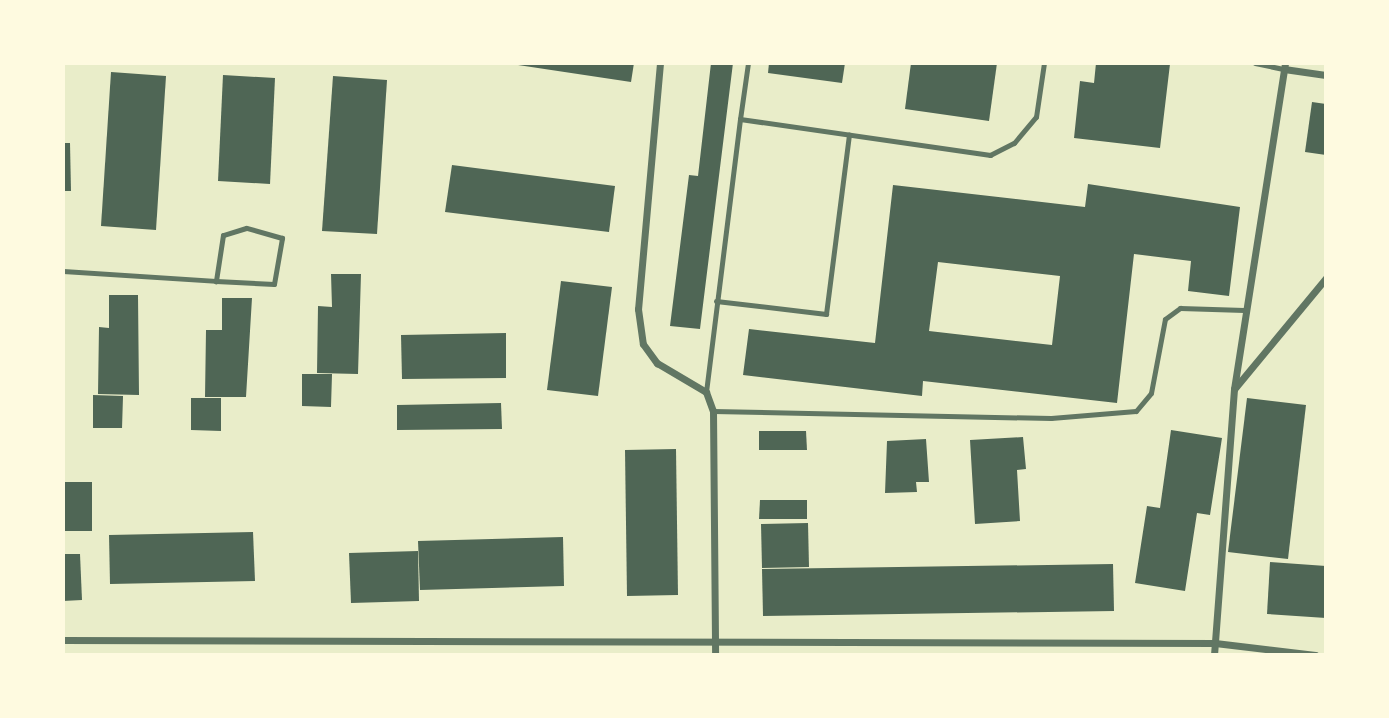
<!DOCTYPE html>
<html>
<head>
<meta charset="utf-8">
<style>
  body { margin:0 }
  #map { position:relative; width:1389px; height:718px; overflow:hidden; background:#e9edc9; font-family:"Exo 2",sans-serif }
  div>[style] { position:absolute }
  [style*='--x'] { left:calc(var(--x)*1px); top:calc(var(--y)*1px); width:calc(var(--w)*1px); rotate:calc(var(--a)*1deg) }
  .building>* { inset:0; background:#4f6655 }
  .service>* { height:5px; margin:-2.5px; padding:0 2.5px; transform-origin:2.5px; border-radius:2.5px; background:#617663 }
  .minor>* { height:7px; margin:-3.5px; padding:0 3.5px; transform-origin:3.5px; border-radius:3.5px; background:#617663 }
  span { translate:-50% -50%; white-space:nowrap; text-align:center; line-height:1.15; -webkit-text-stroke:6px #fefae0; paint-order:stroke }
  .frame { position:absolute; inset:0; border:65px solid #fefae0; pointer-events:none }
</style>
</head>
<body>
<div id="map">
  <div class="building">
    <div style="clip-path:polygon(504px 63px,634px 63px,631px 82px)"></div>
    <div style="clip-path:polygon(711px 63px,733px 63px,700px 329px,670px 326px,689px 175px,698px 176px)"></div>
    <div style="clip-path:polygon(769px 63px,845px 63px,842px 83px,768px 73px)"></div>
    <div style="clip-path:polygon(911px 63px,997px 63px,989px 121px,905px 109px)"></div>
    <div style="clip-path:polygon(1096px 63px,1170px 64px,1160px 148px,1074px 138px,1080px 81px,1094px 83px)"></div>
    <div style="clip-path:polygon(111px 72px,166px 76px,156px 230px,101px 226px)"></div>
    <div style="clip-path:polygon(223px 75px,275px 78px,270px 184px,218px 181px)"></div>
    <div style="clip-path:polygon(333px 76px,387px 80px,377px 234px,322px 231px)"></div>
    <div style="clip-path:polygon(1312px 102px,1326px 104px,1326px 155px,1305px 152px)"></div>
    <div style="clip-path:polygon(63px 143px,70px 143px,71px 191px,63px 191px)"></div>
    <div style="clip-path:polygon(452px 165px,615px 186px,609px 232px,445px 212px)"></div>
    <div style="clip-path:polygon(evenodd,1088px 184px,1240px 207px,1229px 296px,1188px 291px,1191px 261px,1134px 254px,1117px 403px,923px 381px,922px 396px,743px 375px,749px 329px,875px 343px,893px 185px,1085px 207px,1088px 184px,938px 262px,1060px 276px,1052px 345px,929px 331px,938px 262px)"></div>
    <div style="clip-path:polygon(331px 274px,361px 274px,358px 374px,317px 373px,318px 306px,332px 307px)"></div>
    <div style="clip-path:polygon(561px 281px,612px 287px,598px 396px,547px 390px)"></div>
    <div style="clip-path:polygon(109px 295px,138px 295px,139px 395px,98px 394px,99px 327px,109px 328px)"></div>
    <div style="clip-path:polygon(222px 298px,252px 298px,246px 397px,205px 397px,206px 330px,222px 330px)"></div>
    <div style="clip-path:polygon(506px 333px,506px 378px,402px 379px,401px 335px)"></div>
    <div style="clip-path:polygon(302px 374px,332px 374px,331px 407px,302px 406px)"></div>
    <div style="clip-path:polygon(93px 395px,123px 396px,122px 428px,93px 428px)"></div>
    <div style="clip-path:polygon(191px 398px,221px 398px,221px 431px,191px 430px)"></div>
    <div style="clip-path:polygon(1247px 398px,1306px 405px,1288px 559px,1228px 552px)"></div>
    <div style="clip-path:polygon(501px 403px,502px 429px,397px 430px,397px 405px)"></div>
    <div style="clip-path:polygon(1171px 430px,1222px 438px,1210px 515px,1197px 513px,1185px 591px,1135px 583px,1147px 506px,1160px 508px)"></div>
    <div style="clip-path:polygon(759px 431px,806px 431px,807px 450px,759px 450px)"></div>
    <div style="clip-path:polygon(1023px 437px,1026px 469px,1017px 470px,1020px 521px,975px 524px,970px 440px)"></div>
    <div style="clip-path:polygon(926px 439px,929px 482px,916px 482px,917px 492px,885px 493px,887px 441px)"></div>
    <div style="clip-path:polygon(676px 449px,678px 595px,627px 596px,625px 450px)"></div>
    <div style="clip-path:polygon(63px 482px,92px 482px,92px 531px,63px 531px)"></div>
    <div style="clip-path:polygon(760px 500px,807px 500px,807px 519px,759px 519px)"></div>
    <div style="clip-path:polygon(808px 523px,809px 567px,762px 568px,761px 524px)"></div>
    <div style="clip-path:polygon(253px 532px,255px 581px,110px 584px,109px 535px)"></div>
    <div style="clip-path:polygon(563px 537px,564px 586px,420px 590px,418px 541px)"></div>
    <div style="clip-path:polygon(418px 551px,419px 601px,351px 603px,349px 553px)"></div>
    <div style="clip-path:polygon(63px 554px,80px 554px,82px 600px,63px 601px)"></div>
    <div style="clip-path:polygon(1270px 562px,1326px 566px,1326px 618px,1267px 614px)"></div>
    <div style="clip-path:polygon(1113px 564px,1114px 611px,763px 616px,762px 569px)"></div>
  </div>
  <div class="service">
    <div style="--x:748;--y:63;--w:57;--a:98.1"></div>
    <div style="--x:740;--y:119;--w:253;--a:8.2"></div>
    <div style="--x:990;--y:155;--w:27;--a:-27"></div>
    <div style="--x:1014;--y:143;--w:34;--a:-50"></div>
    <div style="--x:1036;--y:117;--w:55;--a:-81.6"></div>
    <div style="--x:1255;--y:63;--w:30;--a:12"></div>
    <div style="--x:63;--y:271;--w:153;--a:3.7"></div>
    <div style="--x:216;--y:281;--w:58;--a:3"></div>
    <div style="--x:274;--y:284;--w:47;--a:-80.1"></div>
    <div style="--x:282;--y:238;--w:37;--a:-164"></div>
    <div style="--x:246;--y:228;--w:24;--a:163"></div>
    <div style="--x:223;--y:235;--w:47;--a:98.7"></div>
    <div style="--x:716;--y:301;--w:111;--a:6.7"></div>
    <div style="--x:826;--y:314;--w:181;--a:-82.7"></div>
    <div style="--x:706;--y:392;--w:275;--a:-82.9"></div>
    <div style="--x:713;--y:411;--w:338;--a:1.2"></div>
    <div style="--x:1051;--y:418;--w:85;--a:-4.7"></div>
    <div style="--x:1136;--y:411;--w:23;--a:-50"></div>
    <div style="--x:1151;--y:393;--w:75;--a:-79.3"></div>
    <div style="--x:1165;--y:319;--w:19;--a:-36"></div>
    <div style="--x:1180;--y:308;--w:64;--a:1.8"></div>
  </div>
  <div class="minor">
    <div style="--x:660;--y:63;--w:247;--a:95.1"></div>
    <div style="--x:638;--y:309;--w:35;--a:82"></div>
    <div style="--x:643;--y:344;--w:24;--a:54"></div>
    <div style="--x:657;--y:363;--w:57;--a:30.6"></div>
    <div style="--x:706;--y:392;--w:20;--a:70"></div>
    <div style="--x:713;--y:411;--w:244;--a:89.5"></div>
    <div style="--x:1284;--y:69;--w:42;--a:8.1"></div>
    <div style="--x:1235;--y:388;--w:143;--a:-50.4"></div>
    <div style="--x:63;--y:640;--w:1152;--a:0.15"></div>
    <div style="--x:1215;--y:643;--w:101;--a:6.8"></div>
    <div style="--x:1214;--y:655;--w:267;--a:-85.7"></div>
    <div style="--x:1234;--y:389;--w:330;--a:-81.1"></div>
  </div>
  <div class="frame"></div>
</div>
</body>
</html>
